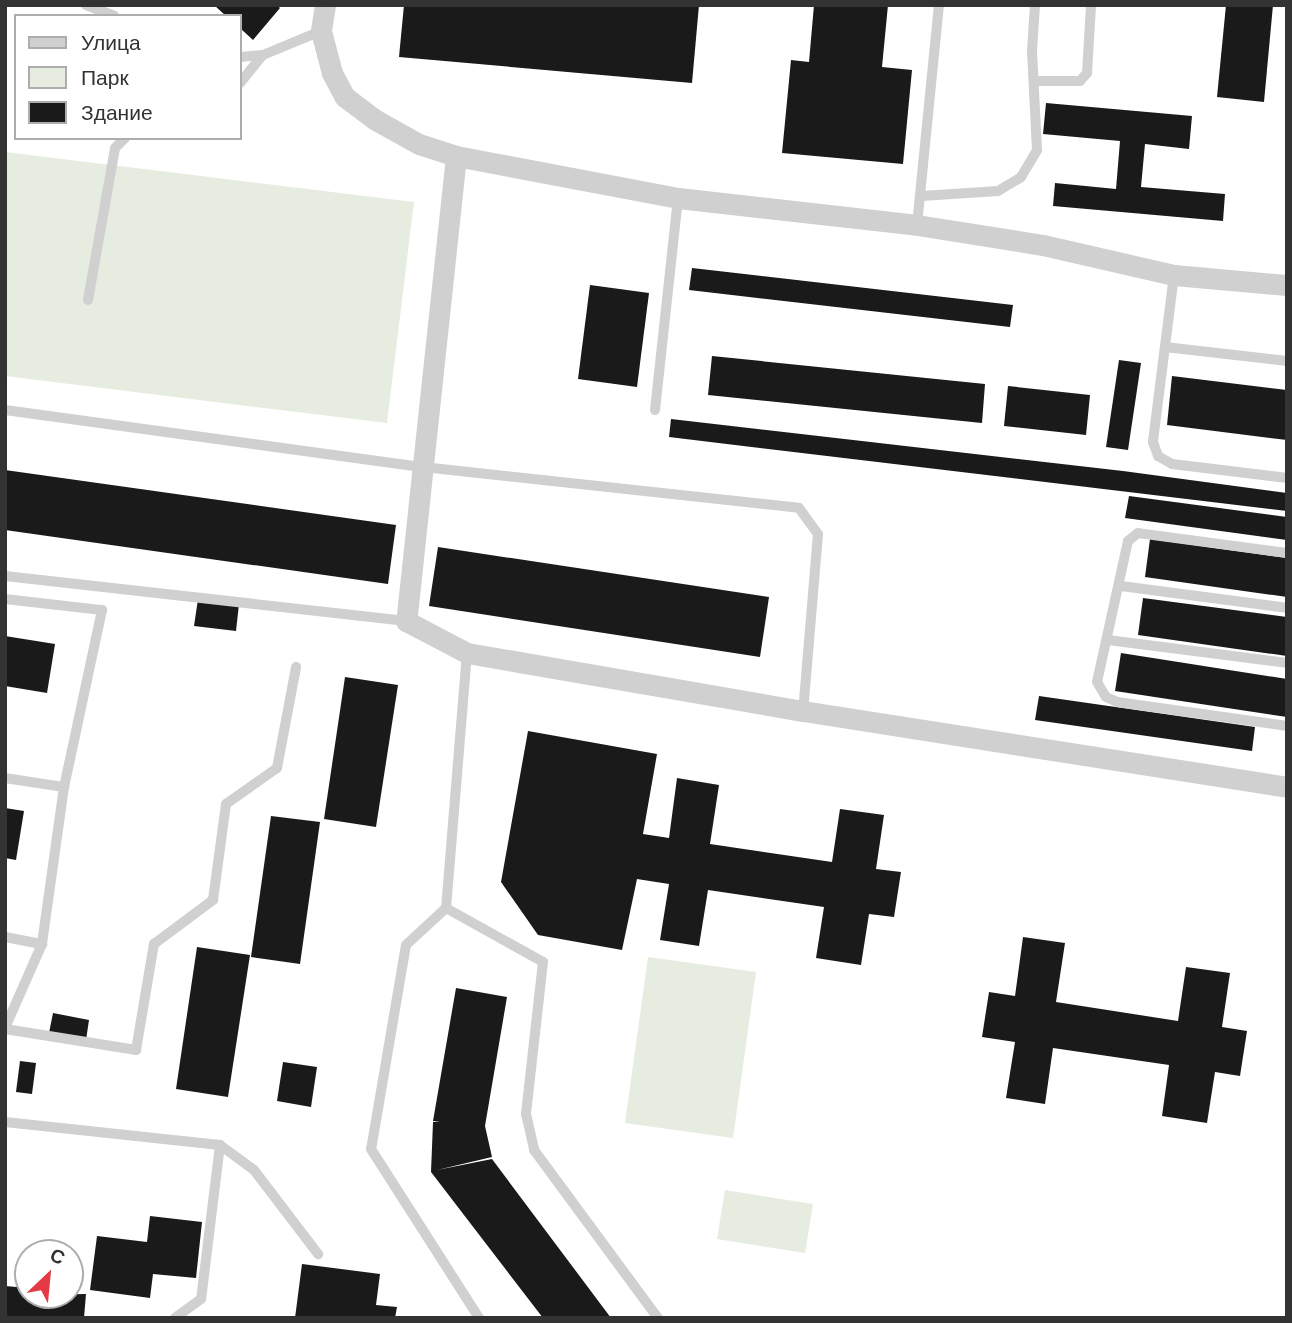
<!DOCTYPE html>
<html>
<head>
<meta charset="utf-8">
<style>
  body { margin:0 }
  #map { position:relative; width:1292px; height:1323px; overflow:hidden; background:#fff; font-family:"Work Sans",sans-serif }
  div>[style] { position:absolute }
  [style*='--x'] { left:calc(var(--x)*1px); top:calc(var(--y)*1px); width:calc(var(--w)*1px); rotate:calc(var(--a)*1deg) }
  .green>* { inset:0; background:#e6ecdf }
  .building>* { inset:0; background:#1a1a1a }
  .lane>* { height:10px; margin:-5px; padding:0 5px; transform-origin:5px; border-radius:5px; background:#d0d0d0 }
  .street>* { height:21px; margin:-10.5px; padding:0 10.5px; transform-origin:10.5px; border-radius:10.5px; background:#d0d0d0 }
  span { translate:-50% -50%; white-space:nowrap; text-align:center; line-height:1.15; -webkit-text-stroke:7px #fff; paint-order:stroke }
  .frame { position:absolute; inset:0; border:7px solid #333; pointer-events:none }
  .legend { position:absolute; left:14px; top:14px; width:228px; height:126px; box-sizing:border-box; background:#fff; border:2px solid #adadad; margin:0; padding:9px 12px; list-style:none; font-size:21px; color:#333 }
  .legend li { display:flex; align-items:center; gap:14px; height:35px }
  .legend b { width:35px; border:2px solid #adadad }
  .north { position:absolute; left:14px; top:1239px; width:70px; height:70px; box-sizing:border-box; background:#fff; border:2px solid #adadad; border-radius:50%; rotate:26deg; font-size:19px; font-weight:700; line-height:28px; text-align:center; color:#333 }
  .north::after { content:''; display:block; margin:auto; width:24px; height:32px; background:#e63946; clip-path:polygon(50% 0,100% 100%,50% 72%,0 100%) }
</style>
</head>
<body>
<div id="map">
  <div class="green">
    <div style="clip-path:polygon(5px 152px,414px 202px,387px 423px,5px 376px)"></div>
    <div style="clip-path:polygon(648px 957px,756px 972px,733px 1138px,625px 1123px)"></div>
    <div style="clip-path:polygon(725px 1190px,813px 1204px,805px 1253px,717px 1239px)"></div>
  </div>
  <div class="building">
    <div style="clip-path:polygon(214px 5px,277px 5px,280px 8px,253px 40px,240px 28px,240px 16px,226px 16px)"></div>
    <div style="clip-path:polygon(404px 5px,699px 5px,692px 83px,399px 57px)"></div>
    <div style="clip-path:polygon(814px 5px,888px 5px,882px 67px,912px 70px,903px 164px,782px 153px,791px 60px,809px 62px)"></div>
    <div style="clip-path:polygon(1226px 5px,1273px 5px,1264px 102px,1217px 97px)"></div>
    <div style="clip-path:polygon(1046px 103px,1192px 116px,1189px 149px,1145px 144px,1141px 187px,1225px 194px,1223px 221px,1053px 206px,1055px 183px,1116px 189px,1120px 141px,1043px 134px)"></div>
    <div style="clip-path:polygon(692px 268px,1013px 305px,1010px 327px,689px 290px)"></div>
    <div style="clip-path:polygon(590px 285px,649px 293px,637px 387px,578px 379px)"></div>
    <div style="clip-path:polygon(712px 356px,985px 384px,982px 423px,708px 395px)"></div>
    <div style="clip-path:polygon(1119px 360px,1141px 363px,1128px 450px,1106px 447px)"></div>
    <div style="clip-path:polygon(1172px 376px,1287px 390px,1287px 440px,1167px 425px)"></div>
    <div style="clip-path:polygon(1008px 386px,1090px 395px,1086px 435px,1004px 426px)"></div>
    <div style="clip-path:polygon(671px 419px,1123px 471px,1287px 493px,1287px 511px,669px 437px)"></div>
    <div style="clip-path:polygon(5px 470px,396px 525px,388px 584px,5px 530px)"></div>
    <div style="clip-path:polygon(1129px 496px,1287px 517px,1287px 540px,1125px 518px)"></div>
    <div style="clip-path:polygon(1150px 539px,1287px 558px,1287px 597px,1145px 577px)"></div>
    <div style="clip-path:polygon(438px 547px,769px 597px,760px 657px,429px 606px)"></div>
    <div style="clip-path:polygon(1143px 598px,1287px 617px,1287px 656px,1138px 635px)"></div>
    <div style="clip-path:polygon(198px 599px,239px 604px,236px 631px,194px 626px)"></div>
    <div style="clip-path:polygon(5px 636px,55px 644px,47px 693px,5px 686px)"></div>
    <div style="clip-path:polygon(1121px 653px,1287px 679px,1287px 717px,1115px 691px)"></div>
    <div style="clip-path:polygon(345px 677px,398px 685px,376px 827px,324px 819px)"></div>
    <div style="clip-path:polygon(1039px 696px,1255px 727px,1252px 751px,1035px 720px)"></div>
    <div style="clip-path:polygon(528px 731px,657px 754px,643px 834px,669px 838px,677px 778px,719px 785px,710px 844px,832px 862px,840px 809px,884px 815px,876px 869px,901px 872px,894px 917px,869px 914px,861px 965px,816px 958px,824px 907px,708px 890px,699px 946px,660px 940px,669px 884px,637px 879px,622px 950px,538px 935px,501px 882px)"></div>
    <div style="clip-path:polygon(5px 808px,24px 811px,16px 860px,5px 858px)"></div>
    <div style="clip-path:polygon(271px 816px,320px 822px,300px 964px,251px 957px)"></div>
    <div style="clip-path:polygon(1023px 937px,1065px 943px,1056px 1002px,1178px 1021px,1186px 967px,1230px 973px,1222px 1027px,1247px 1031px,1240px 1076px,1215px 1072px,1207px 1123px,1162px 1116px,1169px 1065px,1053px 1048px,1045px 1104px,1006px 1098px,1015px 1042px,982px 1037px,989px 992px,1015px 996px)"></div>
    <div style="clip-path:polygon(197px 947px,250px 955px,228px 1097px,176px 1089px)"></div>
    <div style="clip-path:polygon(456px 988px,507px 997px,485px 1126px,492px 1157px,437px 1170px,492px 1159px,611px 1318px,543px 1318px,431px 1172px,433px 1122px,440px 1122px,433px 1121px)"></div>
    <div style="clip-path:polygon(53px 1013px,89px 1020px,86px 1040px,49px 1033px)"></div>
    <div style="clip-path:polygon(20px 1061px,36px 1063px,32px 1094px,16px 1092px)"></div>
    <div style="clip-path:polygon(283px 1062px,317px 1067px,311px 1107px,277px 1101px)"></div>
    <div style="clip-path:polygon(150px 1216px,202px 1222px,196px 1278px,153px 1274px,150px 1298px,90px 1290px,97px 1236px,147px 1242px)"></div>
    <div style="clip-path:polygon(302px 1264px,380px 1274px,376px 1305px,397px 1307px,395px 1318px,295px 1318px)"></div>
    <div style="clip-path:polygon(5px 1286px,28px 1288px,28px 1295px,86px 1294px,84px 1318px,5px 1318px)"></div>
  </div>
  <div class="lane">
    <div style="--x:86;--y:5;--w:30;--a:21"></div>
    <div style="--x:240;--y:57;--w:23;--a:-5"></div>
    <div style="--x:263;--y:55;--w:63;--a:-22.5"></div>
    <div style="--x:1035;--y:81;--w:45;--a:0"></div>
    <div style="--x:1080;--y:81;--w:11;--a:-49"></div>
    <div style="--x:1087;--y:73;--w:68;--a:-86.6"></div>
    <div style="--x:240;--y:83;--w:36;--a:-51"></div>
    <div style="--x:922;--y:196;--w:76;--a:-3.8"></div>
    <div style="--x:998;--y:191;--w:27;--a:-31"></div>
    <div style="--x:1021;--y:177;--w:31;--a:-59"></div>
    <div style="--x:1037;--y:150;--w:99;--a:-92.9"></div>
    <div style="--x:1032;--y:51;--w:46;--a:-86.3"></div>
    <div style="--x:917;--y:225;--w:221;--a:-84.3"></div>
    <div style="--x:1174;--y:275;--w:168;--a:97.2"></div>
    <div style="--x:1153;--y:442;--w:15;--a:70"></div>
    <div style="--x:1158;--y:456;--w:16;--a:30"></div>
    <div style="--x:1172;--y:464;--w:116;--a:6.9"></div>
    <div style="--x:88;--y:300;--w:154;--a:-79.9"></div>
    <div style="--x:115;--y:148;--w:14;--a:-45"></div>
    <div style="--x:1165;--y:347;--w:123;--a:6.5"></div>
    <div style="--x:5;--y:410;--w:422;--a:7.8"></div>
    <div style="--x:423;--y:467;--w:378;--a:6.2"></div>
    <div style="--x:799;--y:508;--w:32;--a:54"></div>
    <div style="--x:818;--y:534;--w:178;--a:94.8"></div>
    <div style="--x:655;--y:410;--w:213;--a:-83.8"></div>
    <div style="--x:1287;--y:553;--w:150;--a:-172.4"></div>
    <div style="--x:1138;--y:533;--w:13;--a:141"></div>
    <div style="--x:1128;--y:541;--w:144;--a:102.4"></div>
    <div style="--x:1097;--y:682;--w:17;--a:59"></div>
    <div style="--x:1106;--y:697;--w:12;--a:24"></div>
    <div style="--x:1117;--y:702;--w:172;--a:8"></div>
    <div style="--x:5;--y:576;--w:404;--a:6.4"></div>
    <div style="--x:1121;--y:586;--w:167;--a:7.5"></div>
    <div style="--x:5;--y:599;--w:98;--a:6.5"></div>
    <div style="--x:102;--y:610;--w:181;--a:102.1"></div>
    <div style="--x:64;--y:787;--w:159;--a:98"></div>
    <div style="--x:42;--y:944;--w:92;--a:113.8"></div>
    <div style="--x:1108;--y:640;--w:180;--a:7.3"></div>
    <div style="--x:467;--y:653;--w:256;--a:94.7"></div>
    <div style="--x:446;--y:908;--w:54;--a:137.2"></div>
    <div style="--x:406;--y:945;--w:207;--a:99.7"></div>
    <div style="--x:371;--y:1149;--w:201;--a:57.4"></div>
    <div style="--x:5;--y:778;--w:60;--a:8.7"></div>
    <div style="--x:446;--y:908;--w:111;--a:29.1"></div>
    <div style="--x:543;--y:962;--w:153;--a:96.4"></div>
    <div style="--x:526;--y:1114;--w:37;--a:77"></div>
    <div style="--x:534;--y:1150;--w:209;--a:53.6"></div>
    <div style="--x:5;--y:937;--w:38;--a:11"></div>
    <div style="--x:5;--y:1029;--w:133;--a:9.1"></div>
    <div style="--x:136;--y:1050;--w:108;--a:-80.4"></div>
    <div style="--x:154;--y:944;--w:74;--a:-36.7"></div>
    <div style="--x:213;--y:900;--w:97;--a:-82.3"></div>
    <div style="--x:226;--y:804;--w:62;--a:-35.2"></div>
    <div style="--x:277;--y:768;--w:103;--a:-79.3"></div>
    <div style="--x:5;--y:1122;--w:216;--a:6.1"></div>
    <div style="--x:220;--y:1145;--w:155;--a:97"></div>
    <div style="--x:201;--y:1299;--w:32;--a:144"></div>
    <div style="--x:220;--y:1145;--w:42;--a:36.3"></div>
    <div style="--x:254;--y:1170;--w:106;--a:52.7"></div>
  </div>
  <div class="street">
    <div style="--x:325;--y:5;--w:26;--a:99"></div>
    <div style="--x:321;--y:31;--w:43;--a:75.3"></div>
    <div style="--x:332;--y:73;--w:27;--a:62"></div>
    <div style="--x:345;--y:97;--w:36;--a:37"></div>
    <div style="--x:374;--y:119;--w:51;--a:29.1"></div>
    <div style="--x:419;--y:144;--w:39;--a:18"></div>
    <div style="--x:456;--y:156;--w:226;--a:10.7"></div>
    <div style="--x:678;--y:198;--w:241;--a:6.4"></div>
    <div style="--x:917;--y:225;--w:128;--a:9"></div>
    <div style="--x:1043;--y:245;--w:134;--a:12.9"></div>
    <div style="--x:1174;--y:275;--w:113;--a:5.1"></div>
    <div style="--x:456;--y:156;--w:468;--a:96.1"></div>
    <div style="--x:406;--y:621;--w:69;--a:27.7"></div>
    <div style="--x:467;--y:653;--w:341;--a:9.8"></div>
    <div style="--x:803;--y:711;--w:490;--a:8.9"></div>
  </div>
  <div class="frame"></div>
  <ul class="legend">
  <li><b style="height:9px;background:#d0d0d0"></b>Улица</li>
  <li><b style="height:19px;background:#e6ecdf"></b>Парк</li>
  <li><b style="height:19px;background:#1a1a1a"></b>Здание</li>
  </ul>
  <div class="north">С</div>
</div>
</body>
</html>
